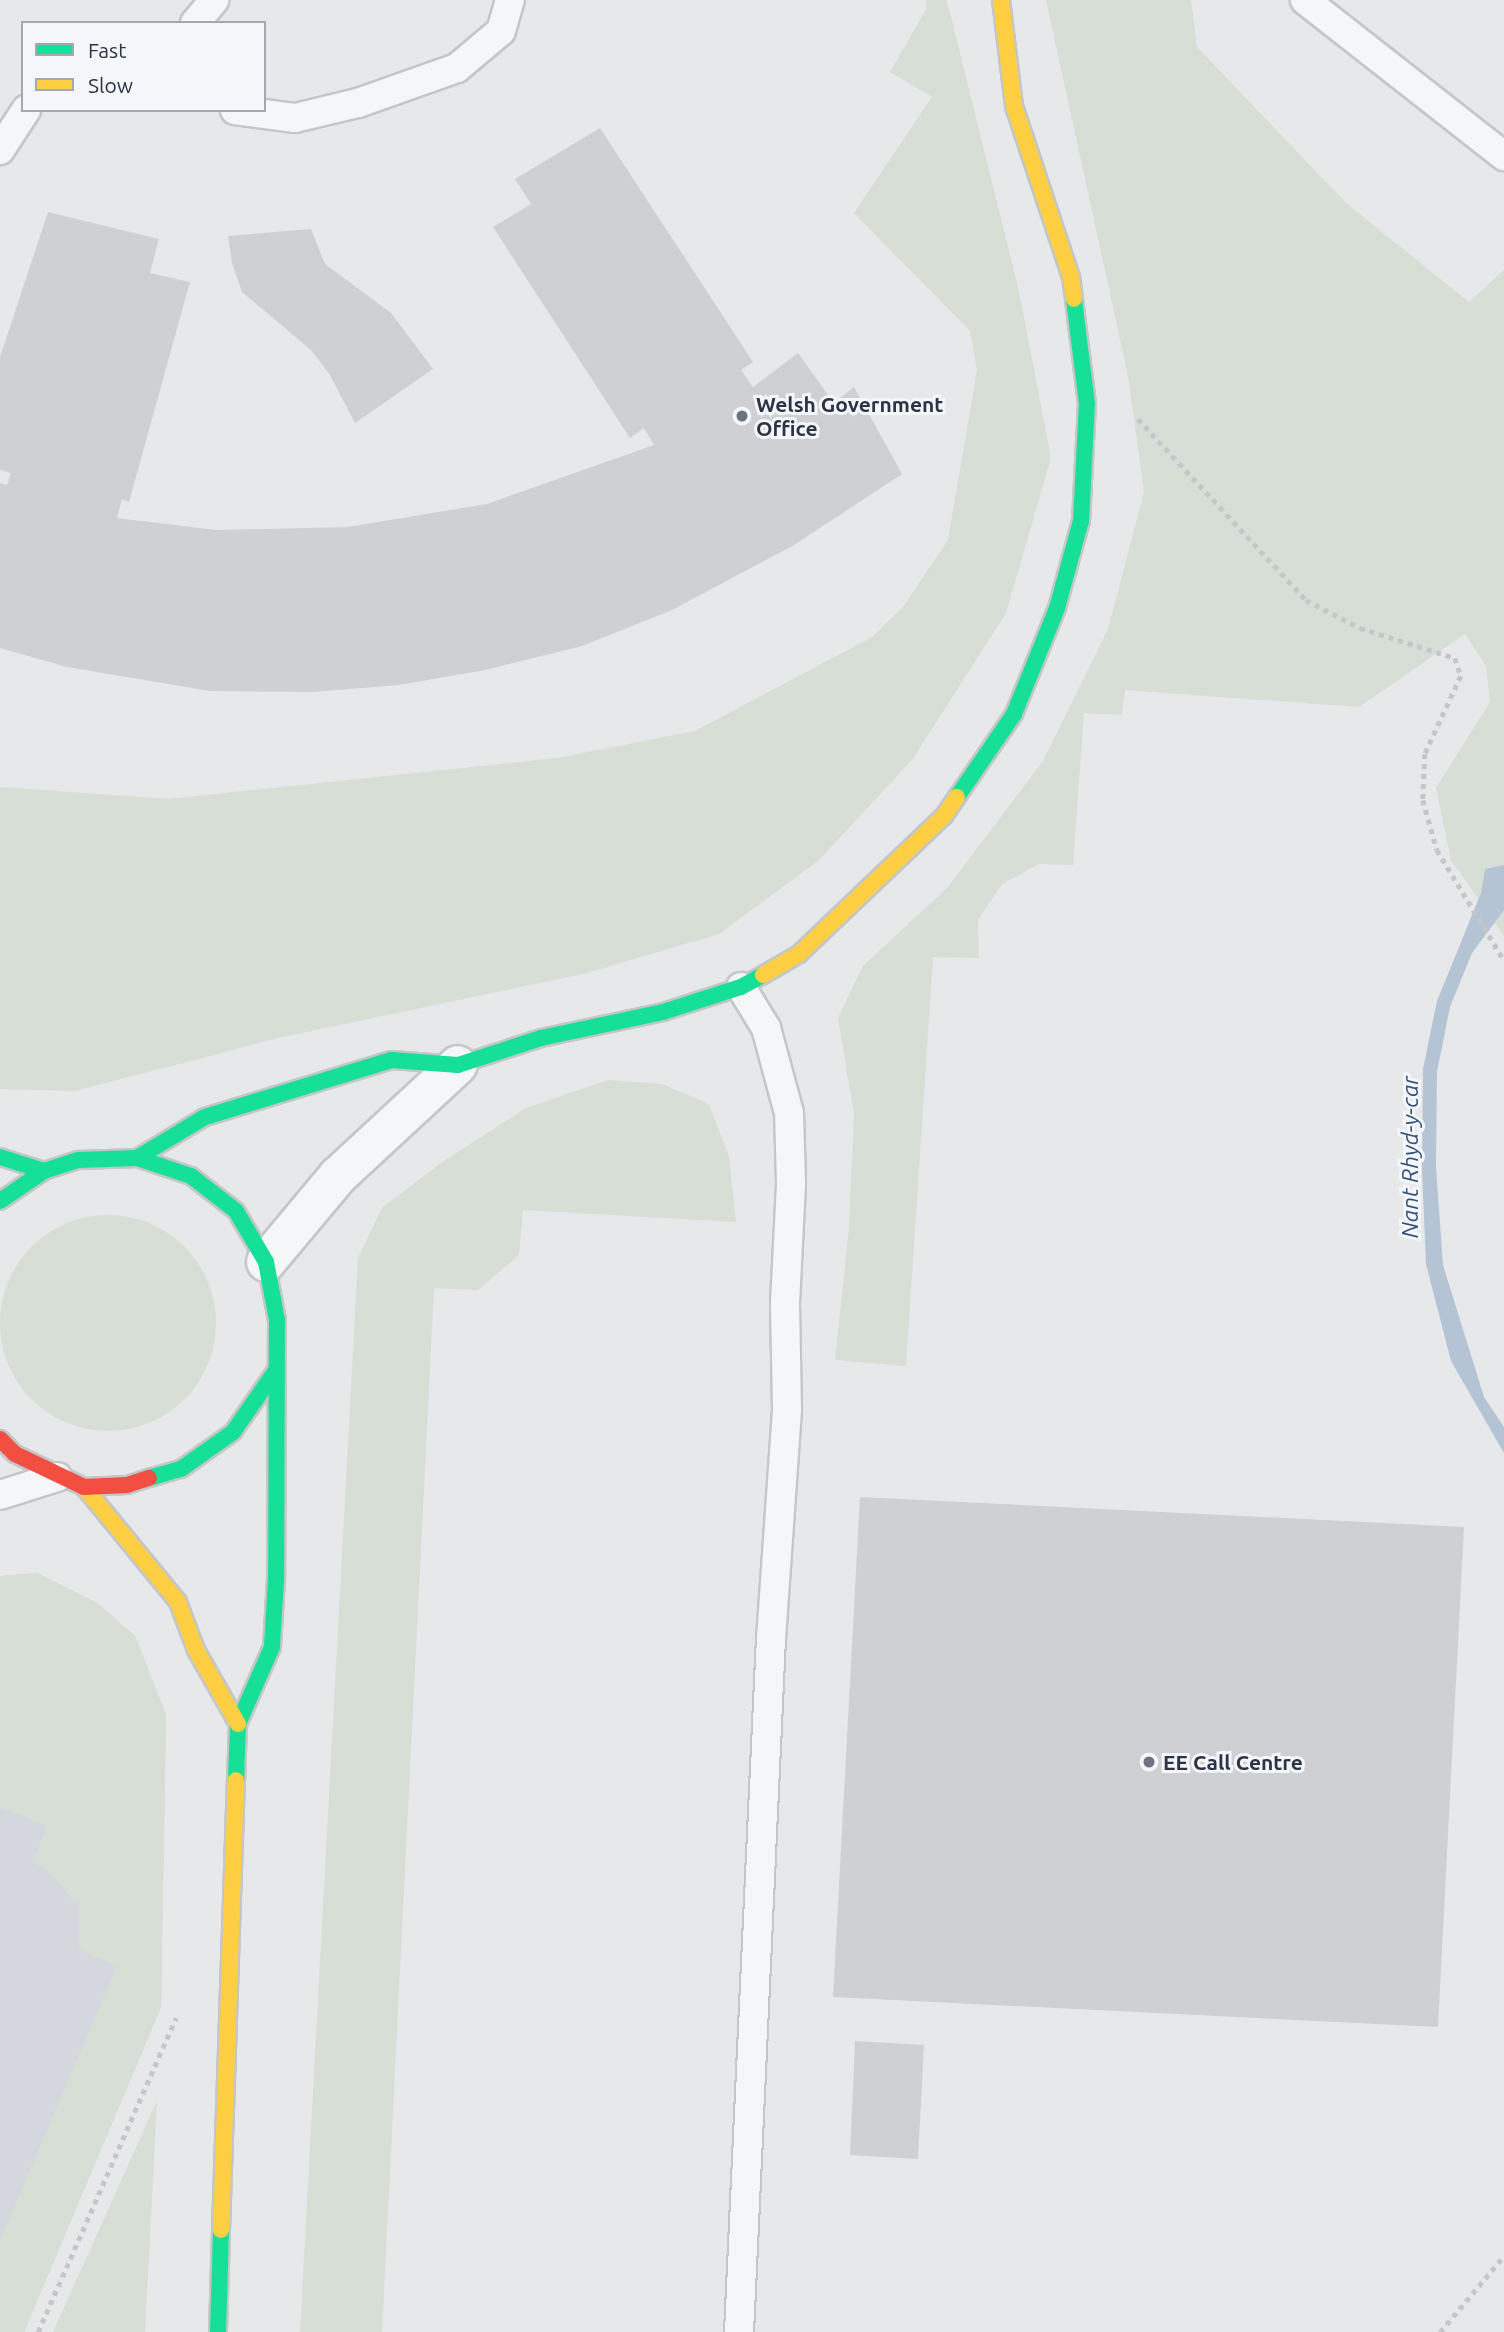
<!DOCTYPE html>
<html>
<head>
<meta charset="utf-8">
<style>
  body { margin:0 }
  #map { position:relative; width:1504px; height:2332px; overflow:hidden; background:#e6e8ea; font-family:Ubuntu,sans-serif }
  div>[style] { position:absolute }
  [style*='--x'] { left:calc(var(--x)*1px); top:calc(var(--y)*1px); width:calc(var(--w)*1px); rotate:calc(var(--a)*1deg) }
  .built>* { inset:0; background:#d4d7dd }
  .green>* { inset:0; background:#d6ded6 }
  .round { border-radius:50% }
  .water>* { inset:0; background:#b4c4d5 }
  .building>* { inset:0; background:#ced0d3 }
  .path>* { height:4.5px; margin-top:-2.25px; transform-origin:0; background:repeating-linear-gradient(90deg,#c5c6ca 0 5px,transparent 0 10px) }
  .roads { filter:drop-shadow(2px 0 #c4c6c8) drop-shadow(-2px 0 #c4c6c8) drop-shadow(0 2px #c4c6c8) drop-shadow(0 -2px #c4c6c8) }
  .lane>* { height:28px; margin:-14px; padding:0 14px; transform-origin:14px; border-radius:14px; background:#f5f6f7 }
  .street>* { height:38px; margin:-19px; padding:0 19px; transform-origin:19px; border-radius:19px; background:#f5f6f7 }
  .fast>* { height:16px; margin:-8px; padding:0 8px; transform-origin:8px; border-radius:8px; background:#16e098 }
  .slow>* { height:16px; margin:-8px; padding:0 8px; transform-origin:8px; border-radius:8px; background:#ffcf43 }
  .jam>* { height:16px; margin:-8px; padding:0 8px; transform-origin:8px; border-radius:8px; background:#f24e42 }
  .dots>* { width:19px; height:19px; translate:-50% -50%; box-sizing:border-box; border:4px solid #f4f6f9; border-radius:50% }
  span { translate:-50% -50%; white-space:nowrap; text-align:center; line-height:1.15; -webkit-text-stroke:6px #f4f6f9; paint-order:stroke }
  .poi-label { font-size:21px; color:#2b3445; font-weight:700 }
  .left { translate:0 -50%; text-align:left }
  .water-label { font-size:23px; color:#34527a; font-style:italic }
  .legend { position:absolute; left:21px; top:21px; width:245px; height:91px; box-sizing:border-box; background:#f4f6f9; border:2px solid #a4a8b1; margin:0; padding:9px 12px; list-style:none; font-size:21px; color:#2b3445 }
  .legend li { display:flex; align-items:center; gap:14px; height:35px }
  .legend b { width:35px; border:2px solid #a4a8b1 }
</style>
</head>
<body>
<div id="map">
  <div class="built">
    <div style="clip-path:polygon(37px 1573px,97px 1603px,135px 1636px,166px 1715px,161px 2007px,24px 2332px,0 2332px,0 1576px)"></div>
  </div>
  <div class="green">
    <div style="clip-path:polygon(925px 0,946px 0,949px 9px,1019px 291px,1051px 458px,1006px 613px,912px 760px,818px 861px,719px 934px,583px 974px,282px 1037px,75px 1091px,0 1089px,0 787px,168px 799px,557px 758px,695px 731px,872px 637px,903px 607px,948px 540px,977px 370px,970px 331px,854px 213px,932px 97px,890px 72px,927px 8px)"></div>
    <div style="clip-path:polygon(1046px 0,1191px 0,1197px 47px,1346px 203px,1469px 302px,1504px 270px,1504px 936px,1451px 860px,1436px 788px,1490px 702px,1486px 666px,1465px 634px,1359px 707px,1125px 690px,1122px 715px,1084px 713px,1073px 865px,1039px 864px,1002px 884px,978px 920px,979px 958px,933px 957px,906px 1366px,835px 1360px,849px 1228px,854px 1115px,838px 1018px,863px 966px,947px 888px,1043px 761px,1108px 629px,1144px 492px,1128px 376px)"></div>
    <div style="clip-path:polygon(608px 1080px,662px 1084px,709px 1104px,729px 1157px,736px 1222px,523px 1210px,519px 1255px,478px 1290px,434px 1288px,382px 2332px,300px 2332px,358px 1258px,382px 1208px,441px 1163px,526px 1108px)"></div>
    <div class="round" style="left:0;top:1215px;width:216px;height:216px"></div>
    <div style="clip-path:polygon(37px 1573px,97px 1603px,135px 1636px,166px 1715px,161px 2007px,24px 2332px,0 2332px,0 2240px,117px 1966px,78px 1949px,79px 1907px,49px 1872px,33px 1862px,47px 1826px,0 1807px,0 1576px)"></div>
    <div style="clip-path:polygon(157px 2101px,145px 2332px,53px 2332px)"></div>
  </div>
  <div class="water">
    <div style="clip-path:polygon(1504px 865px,1504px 910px,1472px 953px,1450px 1007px,1437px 1072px,1436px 1167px,1443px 1265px,1484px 1397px,1504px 1427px,1504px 1453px,1451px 1361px,1426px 1264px,1422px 1171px,1423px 1069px,1437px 1001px,1481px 893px,1485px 869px)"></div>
  </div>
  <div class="building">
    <div style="clip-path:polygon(600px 128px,753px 362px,741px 370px,753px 387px,798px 353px,834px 403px,854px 387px,902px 474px,794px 545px,672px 610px,582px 646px,485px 670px,399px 685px,312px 692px,210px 691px,67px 667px,0 648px,0 483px,7px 485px,11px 473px,0 470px,0 357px,48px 212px,159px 239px,150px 273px,190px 282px,129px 502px,122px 499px,117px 518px,216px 530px,348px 527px,487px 504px,654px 445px,644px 428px,630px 438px,493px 227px,531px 204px,515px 179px)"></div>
    <div style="clip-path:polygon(311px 229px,325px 264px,391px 313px,433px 369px,355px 423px,330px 375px,312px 351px,242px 292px,232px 263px,228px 236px)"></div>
    <div style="clip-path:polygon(860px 1497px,1464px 1527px,1438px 2027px,833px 1997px)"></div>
    <div style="clip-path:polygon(855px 2041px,924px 2045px,918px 2159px,850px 2155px)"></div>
  </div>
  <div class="path">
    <div style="--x:1138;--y:419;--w:247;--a:47.1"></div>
    <div style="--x:1306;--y:600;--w:61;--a:27.4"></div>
    <div style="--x:1360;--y:628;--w:100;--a:17.5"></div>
    <div style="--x:1455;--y:658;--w:19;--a:72"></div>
    <div style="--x:1461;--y:676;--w:86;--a:114.8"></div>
    <div style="--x:1425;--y:754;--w:46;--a:92.5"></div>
    <div style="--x:1423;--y:800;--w:52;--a:74.4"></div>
    <div style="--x:1437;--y:850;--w:129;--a:58.7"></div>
    <div style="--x:38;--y:2332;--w:343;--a:-66.3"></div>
    <div style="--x:1440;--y:2332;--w:99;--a:-49.9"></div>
  </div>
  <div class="roads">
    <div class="lane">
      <div style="--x:1305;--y:0;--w:253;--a:38.1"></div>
      <div style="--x:195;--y:23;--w:30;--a:-50"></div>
      <div style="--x:235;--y:110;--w:61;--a:7.6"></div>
      <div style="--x:295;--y:118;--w:65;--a:-13.4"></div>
      <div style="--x:358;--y:103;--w:105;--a:-19.5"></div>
      <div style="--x:457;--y:68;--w:57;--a:-40.1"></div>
      <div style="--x:501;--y:31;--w:32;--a:-74"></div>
      <div style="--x:0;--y:150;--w:48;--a:-57"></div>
      <div style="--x:0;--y:1495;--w:60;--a:-17.5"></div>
      <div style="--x:739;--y:2332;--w:694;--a:-87.36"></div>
      <div style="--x:771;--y:1639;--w:231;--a:-86"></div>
      <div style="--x:787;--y:1409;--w:106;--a:-91.1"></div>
      <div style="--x:785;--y:1303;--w:120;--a:-87.1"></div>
      <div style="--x:791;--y:1183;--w:70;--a:-91.6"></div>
      <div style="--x:789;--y:1113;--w:88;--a:-105.1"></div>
      <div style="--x:766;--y:1028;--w:48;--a:-121.4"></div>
    </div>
    <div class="street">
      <div style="--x:266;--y:1262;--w:112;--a:-50.1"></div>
      <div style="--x:338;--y:1176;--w:163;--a:-42.8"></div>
    </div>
    <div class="fast">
      <div style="--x:957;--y:797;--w:101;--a:-55.5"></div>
      <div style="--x:1014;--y:714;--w:114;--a:-67.9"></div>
      <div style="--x:1057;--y:608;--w:90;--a:-74.6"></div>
      <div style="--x:1081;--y:521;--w:117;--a:-87.1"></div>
      <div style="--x:1087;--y:404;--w:106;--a:-97.1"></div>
      <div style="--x:0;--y:1157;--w:46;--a:17.7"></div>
      <div style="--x:137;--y:1158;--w:79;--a:-31.1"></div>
      <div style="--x:205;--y:1117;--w:195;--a:-17"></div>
      <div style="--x:392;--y:1060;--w:66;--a:4.3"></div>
      <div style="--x:458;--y:1065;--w:87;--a:-18"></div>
      <div style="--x:541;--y:1038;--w:125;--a:-12"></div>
      <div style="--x:663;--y:1012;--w:82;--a:-17.8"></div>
      <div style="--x:741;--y:987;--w:25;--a:-29"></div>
      <div style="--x:0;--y:1201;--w:53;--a:-34.3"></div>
      <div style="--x:44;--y:1171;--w:36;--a:-18"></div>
      <div style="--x:78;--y:1160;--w:59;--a:-1.9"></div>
      <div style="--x:137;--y:1158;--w:57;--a:18.4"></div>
      <div style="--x:191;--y:1176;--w:57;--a:37.9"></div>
      <div style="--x:236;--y:1211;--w:59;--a:59.5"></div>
      <div style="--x:266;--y:1262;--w:59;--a:79.3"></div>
      <div style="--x:277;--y:1320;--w:259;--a:90.2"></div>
      <div style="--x:276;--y:1579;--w:68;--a:93.4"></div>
      <div style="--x:272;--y:1647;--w:84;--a:113.8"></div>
      <div style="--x:238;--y:1724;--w:56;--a:92"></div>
      <div style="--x:149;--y:1478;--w:33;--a:-16"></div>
      <div style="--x:181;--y:1469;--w:64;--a:-35.4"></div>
      <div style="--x:233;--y:1432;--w:73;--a:-55"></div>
      <div style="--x:218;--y:2332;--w:102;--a:-88.3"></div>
    </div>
    <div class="slow">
      <div style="--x:1001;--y:0;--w:107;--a:83"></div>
      <div style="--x:1014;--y:106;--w:180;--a:71.6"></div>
      <div style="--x:1071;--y:277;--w:22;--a:82"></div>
      <div style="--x:763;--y:975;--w:42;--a:-30.3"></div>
      <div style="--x:799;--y:954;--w:200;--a:-43.6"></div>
      <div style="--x:944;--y:816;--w:23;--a:-56"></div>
      <div style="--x:84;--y:1487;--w:149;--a:50.7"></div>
      <div style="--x:178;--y:1602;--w:51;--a:69.4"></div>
      <div style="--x:196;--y:1650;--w:85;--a:60.4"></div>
      <div style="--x:221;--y:2230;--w:450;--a:-88.1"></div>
    </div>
    <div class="jam">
      <div style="--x:0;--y:1439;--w:21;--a:45"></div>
      <div style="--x:15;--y:1454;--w:76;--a:25.6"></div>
      <div style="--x:84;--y:1487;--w:43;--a:-2.7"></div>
      <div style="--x:127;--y:1485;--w:23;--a:-18"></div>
    </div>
  </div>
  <div class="dots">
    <div style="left:742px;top:416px;background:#6c737f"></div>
    <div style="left:1149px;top:1762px;background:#6c737f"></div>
  </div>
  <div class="poi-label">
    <span class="left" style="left:756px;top:416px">Welsh Government<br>Office</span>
    <span class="left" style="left:1163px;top:1762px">EE Call Centre</span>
  </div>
  <div class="water-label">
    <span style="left:1410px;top:1157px;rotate:-90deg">Nant Rhyd-y-car</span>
  </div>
  <ul class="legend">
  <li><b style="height:9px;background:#16e098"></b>Fast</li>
  <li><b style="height:9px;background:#ffcf43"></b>Slow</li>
  </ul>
</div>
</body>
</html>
